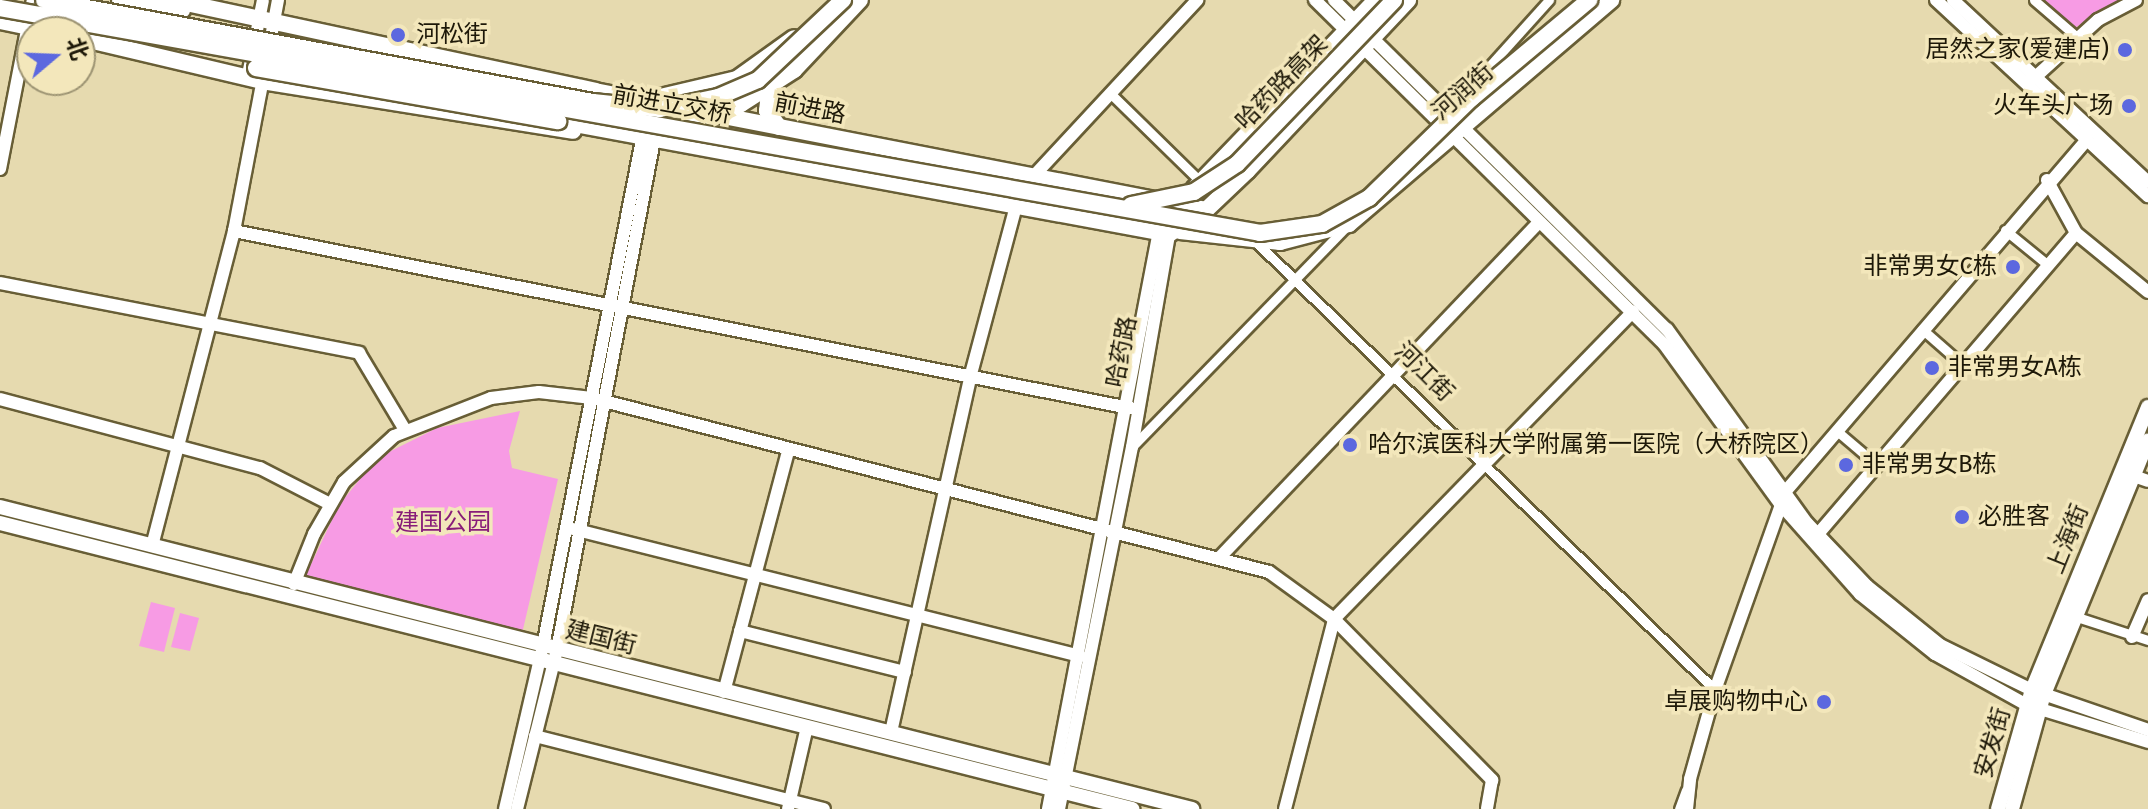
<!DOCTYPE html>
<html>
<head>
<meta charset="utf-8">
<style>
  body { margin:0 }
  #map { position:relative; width:2148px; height:809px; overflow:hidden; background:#e6daaf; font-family:"Fira Sans","Noto Sans SC",sans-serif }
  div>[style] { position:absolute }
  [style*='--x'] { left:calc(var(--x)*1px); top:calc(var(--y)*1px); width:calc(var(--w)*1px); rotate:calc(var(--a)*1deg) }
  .green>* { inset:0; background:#f79be4 }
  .roads { filter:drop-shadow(2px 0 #685e36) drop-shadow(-2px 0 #685e36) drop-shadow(0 2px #685e36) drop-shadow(0 -2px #685e36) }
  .street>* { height:9px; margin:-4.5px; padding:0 4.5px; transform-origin:4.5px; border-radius:4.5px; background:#fff }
  .secondary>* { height:12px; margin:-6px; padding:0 6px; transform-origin:6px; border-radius:6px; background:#fff }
  .primary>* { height:14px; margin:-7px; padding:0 7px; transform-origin:7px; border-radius:7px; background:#fff }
  .highway>* { height:16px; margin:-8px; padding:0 8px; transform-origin:8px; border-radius:8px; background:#fff }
  .bridges { filter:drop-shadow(2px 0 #685e36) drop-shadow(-2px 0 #685e36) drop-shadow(0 2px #685e36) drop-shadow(0 -2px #685e36) }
  .highway-bridge>* { height:16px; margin:-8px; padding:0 8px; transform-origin:8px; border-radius:8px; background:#fff }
  .dots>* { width:22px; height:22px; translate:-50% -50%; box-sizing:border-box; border:4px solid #f3e7bb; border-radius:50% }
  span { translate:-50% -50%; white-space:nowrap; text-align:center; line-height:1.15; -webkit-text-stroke:7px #f3e7bb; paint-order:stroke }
  .poi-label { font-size:24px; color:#1d1808 }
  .left { translate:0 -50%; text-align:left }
  .right { translate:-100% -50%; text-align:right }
  .street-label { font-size:24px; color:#1d1808 }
  .park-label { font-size:24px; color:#881c79 }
  .north { position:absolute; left:16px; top:16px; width:80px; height:80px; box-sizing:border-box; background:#f3e7bb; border:2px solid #9d9473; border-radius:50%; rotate:71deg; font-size:22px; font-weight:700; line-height:32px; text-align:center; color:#1d1808 }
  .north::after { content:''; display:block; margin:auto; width:28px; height:36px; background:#5c68df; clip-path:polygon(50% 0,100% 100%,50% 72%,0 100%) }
</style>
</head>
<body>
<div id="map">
  <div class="green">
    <div style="clip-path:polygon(2040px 0,2122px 0,2073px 29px)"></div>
    <div style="clip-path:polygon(520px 411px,509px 451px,512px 468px,558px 479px,521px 638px,306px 575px,339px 505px,377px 458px,437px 428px)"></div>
    <div style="clip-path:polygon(151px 602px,175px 608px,164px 652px,139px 646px)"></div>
    <div style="clip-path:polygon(180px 613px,199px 618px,190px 651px,171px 647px)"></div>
  </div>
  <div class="roads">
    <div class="street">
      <div style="--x:2034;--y:0;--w:58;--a:40.8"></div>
      <div style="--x:1110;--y:93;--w:126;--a:44.4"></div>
      <div style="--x:1458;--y:101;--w:136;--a:-48"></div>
      <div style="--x:2005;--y:230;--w:55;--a:39.1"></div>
      <div style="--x:1256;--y:242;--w:641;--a:44.31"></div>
      <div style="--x:1922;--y:329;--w:55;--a:41.3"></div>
      <div style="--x:1837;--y:431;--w:52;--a:40.4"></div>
      <div style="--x:1132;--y:447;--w:308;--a:-45.8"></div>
      <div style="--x:2074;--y:616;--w:78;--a:18"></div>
      <div style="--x:1679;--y:809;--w:20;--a:-70"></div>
    </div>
    <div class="secondary">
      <div style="--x:1315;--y:0;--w:490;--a:44.6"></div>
      <div style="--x:1664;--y:344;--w:199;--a:54"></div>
      <div style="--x:1781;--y:505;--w:119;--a:48.4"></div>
      <div style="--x:1860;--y:594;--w:96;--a:38.7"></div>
      <div style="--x:1935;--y:654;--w:105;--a:29"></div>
      <div style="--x:2027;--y:705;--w:127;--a:17"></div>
      <div style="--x:1334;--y:0;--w:468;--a:44.7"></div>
      <div style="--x:1667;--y:329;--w:239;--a:54.2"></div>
      <div style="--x:1807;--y:523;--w:87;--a:46.4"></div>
      <div style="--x:1867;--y:586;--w:94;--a:38.9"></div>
      <div style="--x:1940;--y:645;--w:102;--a:26.1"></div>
      <div style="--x:2032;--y:690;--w:123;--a:19"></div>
      <div style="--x:1936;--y:0;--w:289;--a:42.8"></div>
      <div style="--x:1953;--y:0;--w:267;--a:43"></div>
      <div style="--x:269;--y:48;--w:49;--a:-79.4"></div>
      <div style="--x:248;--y:75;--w:76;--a:-78.7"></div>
      <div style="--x:2031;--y:81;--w:91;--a:-42.3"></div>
      <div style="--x:2098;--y:20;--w:43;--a:-27.8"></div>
      <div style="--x:0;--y:169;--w:172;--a:-79"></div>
      <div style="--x:1030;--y:180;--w:246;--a:-47.1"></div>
      <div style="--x:2047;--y:180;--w:60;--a:61.3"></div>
      <div style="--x:2076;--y:233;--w:93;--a:39.3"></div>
      <div style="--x:234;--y:231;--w:918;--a:11.18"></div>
      <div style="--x:0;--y:283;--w:366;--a:11"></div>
      <div style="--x:359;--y:353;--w:90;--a:59.1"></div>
      <div style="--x:0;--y:399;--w:269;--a:14.9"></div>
      <div style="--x:260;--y:468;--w:79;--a:27.2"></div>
      <div style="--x:2125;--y:473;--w:24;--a:19"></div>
      <div style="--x:1785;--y:492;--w:461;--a:-49.4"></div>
      <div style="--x:573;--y:529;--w:523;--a:14.06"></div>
      <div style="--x:1818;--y:534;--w:396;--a:-49.4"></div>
      <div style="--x:152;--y:546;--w:325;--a:-75.4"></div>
      <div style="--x:234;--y:231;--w:160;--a:-79.2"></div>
      <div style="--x:1221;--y:556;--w:460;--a:-46.4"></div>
      <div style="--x:294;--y:584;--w:54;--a:-68.2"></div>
      <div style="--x:314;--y:534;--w:60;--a:-60"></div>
      <div style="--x:344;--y:482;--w:68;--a:-42.6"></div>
      <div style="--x:394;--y:436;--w:104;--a:-21.4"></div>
      <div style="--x:491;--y:398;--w:48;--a:-7.1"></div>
      <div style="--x:539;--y:392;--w:53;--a:6.5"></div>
      <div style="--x:592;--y:398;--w:699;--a:14.41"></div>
      <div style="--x:1269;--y:572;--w:80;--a:35.9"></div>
      <div style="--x:1334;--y:619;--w:226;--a:45.5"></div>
      <div style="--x:1492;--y:780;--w:29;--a:100"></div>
      <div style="--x:740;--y:631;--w:170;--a:14"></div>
      <div style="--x:2132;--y:637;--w:40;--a:-66.6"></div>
      <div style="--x:724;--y:692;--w:249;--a:-75.1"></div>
      <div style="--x:891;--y:732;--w:367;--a:-77.4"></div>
      <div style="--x:971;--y:374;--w:182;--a:-75"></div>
      <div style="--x:535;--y:736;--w:298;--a:14.2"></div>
      <div style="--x:505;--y:809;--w:167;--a:-76.9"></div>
      <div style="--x:543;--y:646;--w:526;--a:-78.93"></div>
      <div style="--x:517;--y:809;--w:164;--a:-75.9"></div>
      <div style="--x:557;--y:650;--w:519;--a:-79.23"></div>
      <div style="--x:788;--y:809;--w:84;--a:-77"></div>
      <div style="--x:1048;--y:809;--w:589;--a:-79.13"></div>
      <div style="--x:1059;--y:809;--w:369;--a:-78.6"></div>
      <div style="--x:1132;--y:447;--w:216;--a:-80.1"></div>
      <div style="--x:1285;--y:809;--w:196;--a:-75.5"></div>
      <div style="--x:1334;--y:619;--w:429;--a:-45.8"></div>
      <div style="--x:1687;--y:809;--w:30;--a:-84"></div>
      <div style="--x:1690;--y:779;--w:92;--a:-74.3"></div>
      <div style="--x:1715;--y:690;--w:196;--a:-70.4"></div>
    </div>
    <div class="primary">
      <div style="--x:0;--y:507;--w:1230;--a:14.22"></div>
      <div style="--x:0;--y:523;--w:1168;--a:14.18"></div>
      <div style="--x:1998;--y:809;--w:124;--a:-74.1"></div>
      <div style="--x:2032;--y:690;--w:306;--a:-67.7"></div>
      <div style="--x:2012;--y:809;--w:119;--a:-74.5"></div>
      <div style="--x:2044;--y:694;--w:274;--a:-67.7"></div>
    </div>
    <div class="highway">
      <div style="--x:120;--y:0;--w:63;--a:9.2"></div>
      <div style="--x:172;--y:0;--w:433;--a:12.1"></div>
      <div style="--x:595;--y:91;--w:622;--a:11.02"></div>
      <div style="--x:0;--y:21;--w:54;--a:11.7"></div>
      <div style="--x:80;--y:38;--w:187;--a:13.3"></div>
      <div style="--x:262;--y:81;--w:315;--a:9.1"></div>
      <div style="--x:770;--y:86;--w:25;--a:97"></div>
      <div style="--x:767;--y:111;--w:20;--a:53"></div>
      <div style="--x:656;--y:98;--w:83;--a:-13.2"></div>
      <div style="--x:737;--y:79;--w:70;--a:-35.7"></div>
      <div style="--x:558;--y:121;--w:621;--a:10.48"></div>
      <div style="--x:1169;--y:234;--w:44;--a:-33"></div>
      <div style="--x:1206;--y:210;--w:57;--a:-43.6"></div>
      <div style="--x:1247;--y:171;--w:235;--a:-46.7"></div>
      <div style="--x:674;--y:132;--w:73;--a:-22.7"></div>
      <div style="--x:741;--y:104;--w:63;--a:-32.7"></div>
      <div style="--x:794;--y:70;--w:96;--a:-46.7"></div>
      <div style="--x:1194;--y:189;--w:262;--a:-46.1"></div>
      <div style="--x:1180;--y:231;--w:101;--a:6.3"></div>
      <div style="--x:1280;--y:242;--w:71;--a:-14.6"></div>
      <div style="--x:1349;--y:224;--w:345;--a:-40.5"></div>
    </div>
  </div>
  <div class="bridges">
    <div class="highway-bridge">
      <div style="--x:44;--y:0;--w:558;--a:10.53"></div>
      <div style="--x:593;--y:102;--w:67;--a:6"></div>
      <div style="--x:660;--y:109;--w:59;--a:-11.7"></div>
      <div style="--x:718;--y:97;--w:43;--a:-23"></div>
      <div style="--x:758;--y:80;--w:117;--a:-43.3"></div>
      <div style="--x:0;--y:8;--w:1280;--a:10.12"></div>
      <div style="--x:1260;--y:233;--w:63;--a:-8.3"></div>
      <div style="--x:1322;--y:224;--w:54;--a:-29"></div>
      <div style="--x:1369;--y:198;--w:144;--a:-44.2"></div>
      <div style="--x:1472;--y:98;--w:153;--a:-39.9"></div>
      <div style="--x:256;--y:68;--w:307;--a:10"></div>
      <div style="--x:1131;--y:205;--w:64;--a:-11.7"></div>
      <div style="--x:1194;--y:192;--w:51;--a:-33.1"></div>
      <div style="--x:1237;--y:164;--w:227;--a:-46.2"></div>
    </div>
  </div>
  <div class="dots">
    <div style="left:398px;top:35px;background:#5c68df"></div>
    <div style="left:2125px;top:50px;background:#5c68df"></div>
    <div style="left:2129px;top:106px;background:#5c68df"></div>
    <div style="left:2013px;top:267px;background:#5c68df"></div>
    <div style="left:1932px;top:368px;background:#5c68df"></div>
    <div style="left:1350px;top:445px;background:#5c68df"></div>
    <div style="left:1846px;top:465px;background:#5c68df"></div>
    <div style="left:1962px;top:517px;background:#5c68df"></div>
    <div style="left:1824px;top:702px;background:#5c68df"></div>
  </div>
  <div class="poi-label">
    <span class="left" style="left:416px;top:35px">河松街</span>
    <span class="right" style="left:2109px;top:50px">居然之家(爱建店)</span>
    <span class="right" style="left:2113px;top:106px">火车头广场</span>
    <span class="right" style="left:1997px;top:267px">非常男女C栋</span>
    <span class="left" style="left:1948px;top:368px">非常男女A栋</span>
    <span class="left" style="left:1368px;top:445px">哈尔滨医科大学附属第一医院（大桥院区）</span>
    <span class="left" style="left:1862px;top:465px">非常男女B栋</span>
    <span class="left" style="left:1978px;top:517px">必胜客</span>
    <span class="right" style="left:1808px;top:702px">卓展购物中心</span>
  </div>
  <div class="street-label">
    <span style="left:1282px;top:83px;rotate:-46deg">哈药路高架</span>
    <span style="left:1463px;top:92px;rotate:-41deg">河润街</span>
    <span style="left:672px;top:105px;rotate:10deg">前进立交桥</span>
    <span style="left:810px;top:109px;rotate:11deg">前进路</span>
    <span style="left:1122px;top:352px;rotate:-79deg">哈药路</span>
    <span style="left:1424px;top:372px;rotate:45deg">河江街</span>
    <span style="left:2068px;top:539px;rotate:-68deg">上海街</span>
    <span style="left:601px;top:638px;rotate:14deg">建国街</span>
    <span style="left:1993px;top:743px;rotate:-74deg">安发街</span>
  </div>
  <div class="park-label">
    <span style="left:443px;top:523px">建国公园</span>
  </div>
  <div class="north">北</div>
</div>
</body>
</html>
